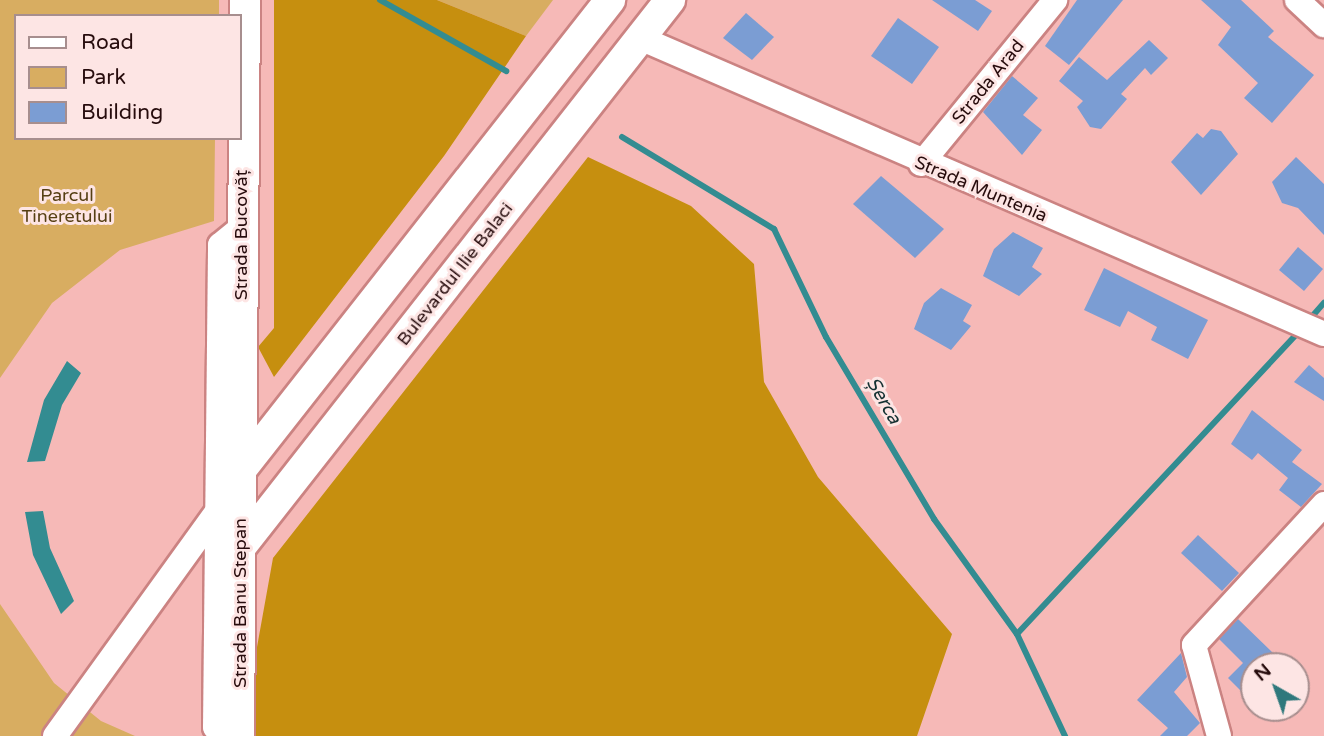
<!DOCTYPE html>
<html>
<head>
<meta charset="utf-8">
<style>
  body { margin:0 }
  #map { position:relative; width:1324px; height:736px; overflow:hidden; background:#f6b9b7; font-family:"Varela Round",sans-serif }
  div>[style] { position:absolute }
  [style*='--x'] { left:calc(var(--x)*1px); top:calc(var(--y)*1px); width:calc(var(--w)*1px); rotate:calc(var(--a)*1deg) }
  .green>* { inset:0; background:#d8ad61 }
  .forest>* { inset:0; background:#c68f0f }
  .water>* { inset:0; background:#338c91 }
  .stream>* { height:6px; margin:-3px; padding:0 3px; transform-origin:3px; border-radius:3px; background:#338c91 }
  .building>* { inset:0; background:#7b9dd3 }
  .roads { filter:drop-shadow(2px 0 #cb8382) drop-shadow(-2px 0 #cb8382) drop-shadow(0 2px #cb8382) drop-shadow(0 -2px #cb8382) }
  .minor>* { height:24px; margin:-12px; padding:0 12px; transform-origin:12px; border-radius:12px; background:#fff }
  .major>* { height:30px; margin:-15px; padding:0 15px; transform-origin:15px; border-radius:15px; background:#fff }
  span { translate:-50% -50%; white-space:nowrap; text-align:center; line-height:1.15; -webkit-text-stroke:6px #fde5e4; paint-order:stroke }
  .street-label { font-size:18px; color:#270c0d }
  .park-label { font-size:18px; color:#563f13 }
  .water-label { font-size:19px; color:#153132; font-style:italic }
  .legend { position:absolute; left:14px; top:14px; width:228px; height:126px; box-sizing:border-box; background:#fde5e4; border:2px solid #a78e8e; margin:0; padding:9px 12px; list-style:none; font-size:21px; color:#270c0d }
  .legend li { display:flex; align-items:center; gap:14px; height:35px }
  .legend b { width:35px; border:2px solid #a78e8e }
  .north { position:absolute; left:1240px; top:652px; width:70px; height:70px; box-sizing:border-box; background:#fde5e4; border:2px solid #a78e8e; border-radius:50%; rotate:320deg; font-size:19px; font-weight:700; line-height:28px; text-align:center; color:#270c0d }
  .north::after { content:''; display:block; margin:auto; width:24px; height:32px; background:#2f787c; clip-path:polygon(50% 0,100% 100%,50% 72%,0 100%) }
</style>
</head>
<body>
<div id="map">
  <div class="green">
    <div style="clip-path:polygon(0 0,219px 0,219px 16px,16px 16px,16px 138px,215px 138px,214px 221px,120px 250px,52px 303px,0 378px)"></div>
    <div style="clip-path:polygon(437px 0,553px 0,526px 36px)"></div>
    <div style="clip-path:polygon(0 604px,54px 683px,101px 721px,135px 736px,0 736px)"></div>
  </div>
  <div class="forest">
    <div style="clip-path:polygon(274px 0,437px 0,526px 36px,444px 156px,274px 377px,258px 347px,274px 328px)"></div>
    <div style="clip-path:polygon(588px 157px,691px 206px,754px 264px,764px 382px,818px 477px,952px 634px,917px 736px,241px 736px,273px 558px)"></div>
  </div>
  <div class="water">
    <div style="clip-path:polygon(67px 361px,81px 373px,62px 405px,45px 461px,27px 462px,44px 400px)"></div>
    <div style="clip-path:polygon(43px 511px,50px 548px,74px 601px,61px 614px,33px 555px,25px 512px)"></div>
  </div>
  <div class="stream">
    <div style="--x:380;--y:0;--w:145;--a:29.4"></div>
    <div style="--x:622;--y:137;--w:178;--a:31.2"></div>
    <div style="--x:774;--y:229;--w:120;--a:64.3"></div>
    <div style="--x:826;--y:337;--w:212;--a:59.3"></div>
    <div style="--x:934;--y:519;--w:142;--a:54.2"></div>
    <div style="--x:1017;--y:634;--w:113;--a:64.8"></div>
    <div style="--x:1309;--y:320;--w:23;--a:-49"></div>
    <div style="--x:1017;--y:634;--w:415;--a:-47"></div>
  </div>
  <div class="building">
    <div style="clip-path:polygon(932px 0,975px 0,992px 11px,978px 31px)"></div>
    <div style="clip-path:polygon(1077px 0,1123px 0,1069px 65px,1045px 46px)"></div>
    <div style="clip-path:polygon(1201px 0,1241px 0,1274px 31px,1268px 37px,1314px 75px,1272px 123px,1244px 98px,1258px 83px,1218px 45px,1231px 27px)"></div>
    <div style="clip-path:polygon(746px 13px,774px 37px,752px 60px,723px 38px)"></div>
    <div style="clip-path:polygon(898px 18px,939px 47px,912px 84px,871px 56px)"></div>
    <div style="clip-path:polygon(1149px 40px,1168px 58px,1151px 75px,1145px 68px,1121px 94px,1127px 99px,1101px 129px,1090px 127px,1077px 107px,1083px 101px,1059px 81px,1079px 57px,1107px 80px)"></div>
    <div style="clip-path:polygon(1012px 76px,1038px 98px,1023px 115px,1042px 130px,1022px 155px,983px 112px)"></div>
    <div style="clip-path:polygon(1211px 129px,1221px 131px,1238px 154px,1201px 195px,1171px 162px,1197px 133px,1203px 138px)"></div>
    <div style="clip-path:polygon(1296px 157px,1324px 184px,1324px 235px,1298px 208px,1282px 203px,1272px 182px)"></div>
    <div style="clip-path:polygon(881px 176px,944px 229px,915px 258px,853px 204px)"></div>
    <div style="clip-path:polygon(1013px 232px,1043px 248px,1032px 267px,1042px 274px,1019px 296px,983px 276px,994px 249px)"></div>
    <div style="clip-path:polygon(1298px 247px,1323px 269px,1304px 291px,1279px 270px)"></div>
    <div style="clip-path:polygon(1104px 268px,1208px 320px,1188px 359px,1151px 340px,1157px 327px,1128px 311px,1120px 327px,1084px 310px)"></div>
    <div style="clip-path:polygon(941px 288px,972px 305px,963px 321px,971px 326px,951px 350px,914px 329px,924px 303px)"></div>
    <div style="clip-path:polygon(1309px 365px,1324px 378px,1324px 401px,1294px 382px)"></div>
    <div style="clip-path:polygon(1252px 410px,1302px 450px,1292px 462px,1322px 484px,1301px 507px,1279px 490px,1288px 478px,1258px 453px,1252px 460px,1231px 444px)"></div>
    <div style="clip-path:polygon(1198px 535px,1239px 573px,1222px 591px,1181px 553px)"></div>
    <div style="clip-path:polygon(1238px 619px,1273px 653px,1254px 666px,1254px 704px,1228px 678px,1243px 663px,1219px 639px)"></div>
    <div style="clip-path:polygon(1181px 653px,1187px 677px,1174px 692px,1200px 723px,1187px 736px,1160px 736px,1168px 728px,1137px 700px)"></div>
  </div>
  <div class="roads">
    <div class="minor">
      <div style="--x:1297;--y:0;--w:37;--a:43"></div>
      <div style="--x:640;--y:38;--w:745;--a:23.4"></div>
      <div style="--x:921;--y:164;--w:212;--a:-50.7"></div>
      <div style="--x:55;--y:736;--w:280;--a:-54.2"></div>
      <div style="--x:226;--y:736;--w:14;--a:-141"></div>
      <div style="--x:215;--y:727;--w:482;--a:-89.4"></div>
      <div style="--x:220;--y:245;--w:26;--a:-39"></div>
      <div style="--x:1219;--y:736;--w:94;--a:-105.4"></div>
      <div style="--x:1194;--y:645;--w:192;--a:-47.3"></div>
    </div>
    <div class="major">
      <div style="--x:241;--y:470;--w:598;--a:-51.86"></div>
      <div style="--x:240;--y:548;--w:697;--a:-51.88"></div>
      <div style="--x:239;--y:736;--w:736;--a:-89.53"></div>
    </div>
  </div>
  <div class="street-label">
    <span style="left:988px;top:82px;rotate:-51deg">Strada Arad</span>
    <span style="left:981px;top:189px;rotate:23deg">Strada Muntenia</span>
    <span style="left:241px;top:235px;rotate:-90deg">Strada Bucovăț</span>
    <span style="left:455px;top:274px;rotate:-52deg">Bulevardul Ilie Balaci</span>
    <span style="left:240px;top:603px;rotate:-90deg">Strada Banu Stepan</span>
  </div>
  <div class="park-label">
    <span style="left:67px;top:206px">Parcul<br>Tineretului</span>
  </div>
  <div class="water-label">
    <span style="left:883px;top:401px;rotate:60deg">Șerca</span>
  </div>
  <ul class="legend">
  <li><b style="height:9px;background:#fff"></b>Road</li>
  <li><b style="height:19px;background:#d8ad61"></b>Park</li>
  <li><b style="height:19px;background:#7b9dd3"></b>Building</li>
  </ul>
  <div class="north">N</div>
</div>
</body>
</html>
